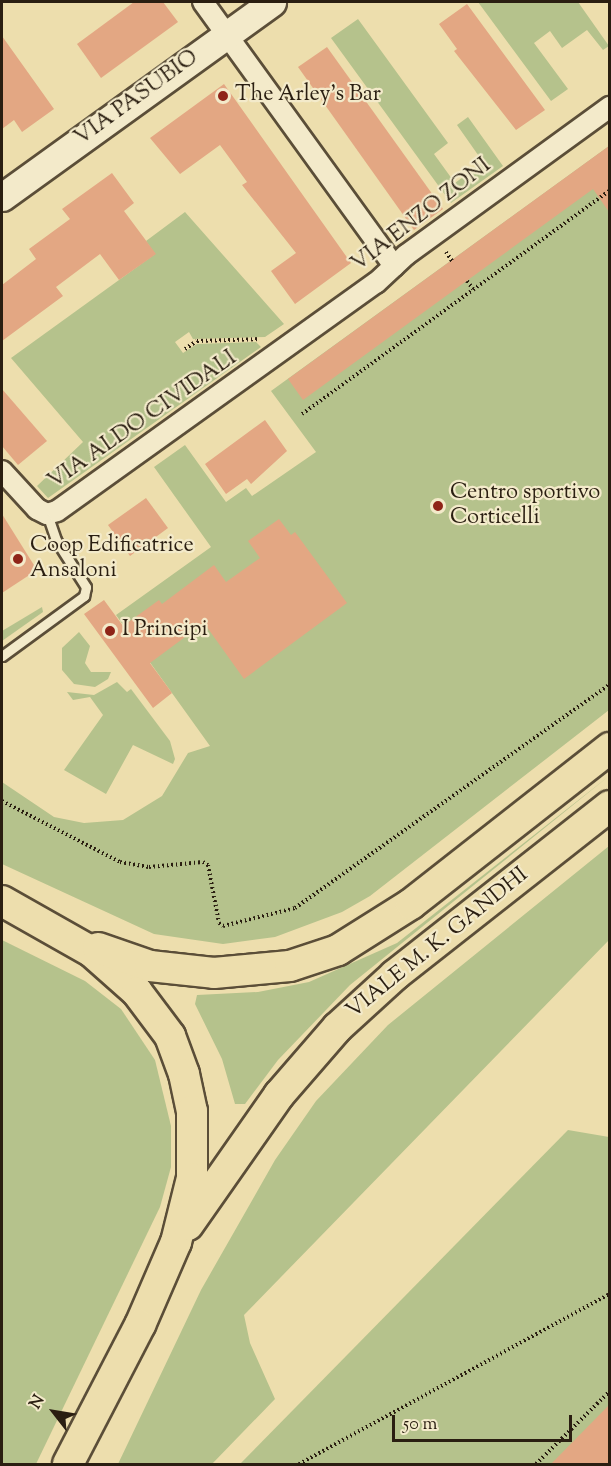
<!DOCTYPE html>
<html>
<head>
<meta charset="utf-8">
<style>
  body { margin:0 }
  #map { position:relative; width:611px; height:1466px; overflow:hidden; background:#eddead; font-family:"Sorts Mill Goudy",serif }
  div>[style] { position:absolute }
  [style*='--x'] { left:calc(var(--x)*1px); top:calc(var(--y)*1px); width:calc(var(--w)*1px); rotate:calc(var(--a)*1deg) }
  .green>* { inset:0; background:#b5c28c }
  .building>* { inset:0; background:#e3a783 }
  .path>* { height:4px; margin-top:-2px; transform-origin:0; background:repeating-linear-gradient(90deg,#2a1e11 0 1.5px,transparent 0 4.5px) }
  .roads { filter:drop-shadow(2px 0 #5b4e38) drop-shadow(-2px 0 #5b4e38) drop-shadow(0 2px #5b4e38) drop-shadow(0 -2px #5b4e38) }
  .lane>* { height:9px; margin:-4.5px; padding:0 4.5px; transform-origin:4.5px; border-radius:4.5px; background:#f3eaca }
  .street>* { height:20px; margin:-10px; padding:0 10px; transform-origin:10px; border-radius:10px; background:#f3eaca }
  .secondary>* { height:27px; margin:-13.5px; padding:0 13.5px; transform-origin:13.5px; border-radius:13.5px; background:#f3eaca }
  .primary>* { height:30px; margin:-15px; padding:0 15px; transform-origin:15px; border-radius:15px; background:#eddead }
  .dots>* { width:16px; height:16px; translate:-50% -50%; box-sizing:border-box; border:3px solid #f3eaca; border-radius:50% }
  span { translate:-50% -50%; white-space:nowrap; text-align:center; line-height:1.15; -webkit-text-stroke:4.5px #f3eaca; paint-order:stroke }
  .poi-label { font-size:22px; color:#2a1e11 }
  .left { translate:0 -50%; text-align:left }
  .street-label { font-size:22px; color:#2a1e11 }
  .frame { position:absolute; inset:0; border:3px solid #2a1e11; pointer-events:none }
  .north { position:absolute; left:24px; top:1382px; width:60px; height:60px; -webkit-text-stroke:4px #f3eaca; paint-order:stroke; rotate:301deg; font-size:16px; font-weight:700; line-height:24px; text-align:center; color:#2a1e11 }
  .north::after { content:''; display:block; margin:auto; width:21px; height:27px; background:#2a1e11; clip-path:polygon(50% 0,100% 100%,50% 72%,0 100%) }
  .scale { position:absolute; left:392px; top:1415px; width:180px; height:27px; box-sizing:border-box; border:3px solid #2a1e11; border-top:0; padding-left:8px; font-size:18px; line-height:21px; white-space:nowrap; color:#2a1e11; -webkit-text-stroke:4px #f3eaca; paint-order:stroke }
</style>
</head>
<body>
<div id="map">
  <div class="green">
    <div style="clip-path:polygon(478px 2px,578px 2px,609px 46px,603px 50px,587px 30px,562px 48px,550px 31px,534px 43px,568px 89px,551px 101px)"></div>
    <div style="clip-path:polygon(358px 19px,448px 143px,434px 154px,455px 183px,483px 162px,457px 125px,468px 117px,503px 166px,451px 203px,331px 38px)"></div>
    <div style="clip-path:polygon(609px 146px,609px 710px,370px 896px,342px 912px,275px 937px,223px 944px,154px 934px,2px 864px,2px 782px,54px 817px,84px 823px,123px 820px,162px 796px,188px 753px,210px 746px,116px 615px,211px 547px,154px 467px,185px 445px,226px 502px,246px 488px,252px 496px,316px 452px,271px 391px)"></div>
    <div style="clip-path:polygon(185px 212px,284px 324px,265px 337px,193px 339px,189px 332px,175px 342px,183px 353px,197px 344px,256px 342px,261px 347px,48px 498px,37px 486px,83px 442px,11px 358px,155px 254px,146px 241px)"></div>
    <div style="clip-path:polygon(42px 607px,43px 612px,2px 641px,2px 631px)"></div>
    <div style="clip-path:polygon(79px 632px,90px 646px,85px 663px,91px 672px,111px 672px,108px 679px,95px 687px,74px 684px,62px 670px,62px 648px)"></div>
    <div style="clip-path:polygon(117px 682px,127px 692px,131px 689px,170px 741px,175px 759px,173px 764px,133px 745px,106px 794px,64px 770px,103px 715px,90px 697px,73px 700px,67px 692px,94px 695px)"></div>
    <div style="clip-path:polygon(609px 776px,350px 985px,278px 1060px,245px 1104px,235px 1104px,222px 1059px,195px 1004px,197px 995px,258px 992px,309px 982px,397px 943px)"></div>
    <div style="clip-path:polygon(609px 846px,609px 940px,244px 1315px,250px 1343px,275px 1399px,212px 1464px,118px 1464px,201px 1290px,275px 1160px,316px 1101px,388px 1025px)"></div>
    <div style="clip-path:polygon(2px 940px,85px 981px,121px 1009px,155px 1060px,171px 1126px,171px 1167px,160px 1207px,36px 1464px,2px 1464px)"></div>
    <div style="clip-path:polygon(568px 1130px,609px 1137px,609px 1464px,240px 1464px)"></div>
  </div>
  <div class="building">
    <div style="clip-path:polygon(134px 2px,163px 2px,178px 22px,101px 78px,77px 44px)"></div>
    <div style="clip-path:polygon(467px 4px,545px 110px,516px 130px,454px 51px,457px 49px,439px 24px)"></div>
    <div style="clip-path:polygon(2px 36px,54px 109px,22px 132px,14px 120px,2px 129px)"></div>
    <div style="clip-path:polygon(327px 47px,443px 209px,414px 230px,298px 67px)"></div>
    <div style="clip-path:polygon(224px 84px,351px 263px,295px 304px,271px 271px,296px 253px,242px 185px,247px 182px,220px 145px,180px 174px,150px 138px)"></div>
    <div style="clip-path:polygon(609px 146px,609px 212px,593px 189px,303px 400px,288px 379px)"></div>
    <div style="clip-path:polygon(112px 173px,134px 203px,124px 211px,156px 254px,119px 280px,100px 254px,56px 287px,63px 296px,2px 341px,2px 285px,36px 259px,29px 249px,70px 219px,62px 209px)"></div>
    <div style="clip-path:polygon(2px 389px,47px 441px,18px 465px,2px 446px)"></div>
    <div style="clip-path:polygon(265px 420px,287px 451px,251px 484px,247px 479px,226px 494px,205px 464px)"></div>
    <div style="clip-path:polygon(146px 498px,168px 528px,130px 556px,108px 525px)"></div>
    <div style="clip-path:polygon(2px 514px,37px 570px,2px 593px)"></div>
    <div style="clip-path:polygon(279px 519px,291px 535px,295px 532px,347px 603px,244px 679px,204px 623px,150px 663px,172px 693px,153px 708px,84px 614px,104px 600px,123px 626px,159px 600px,162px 604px,214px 565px,226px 582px,260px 558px,248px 541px)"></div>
    <div style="clip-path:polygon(609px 1405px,609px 1464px,551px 1464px)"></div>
  </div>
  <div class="path">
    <div style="--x:446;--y:252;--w:11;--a:56"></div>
    <div style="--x:467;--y:281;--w:10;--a:53"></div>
    <div style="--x:185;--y:349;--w:14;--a:-34"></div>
    <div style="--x:197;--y:341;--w:63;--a:-1.8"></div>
    <div style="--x:302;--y:414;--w:381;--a:-36"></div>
    <div style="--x:2;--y:801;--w:133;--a:27.3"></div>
    <div style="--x:120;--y:862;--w:29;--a:10"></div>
    <div style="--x:149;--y:867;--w:54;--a:-5.3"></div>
    <div style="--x:203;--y:862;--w:6;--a:31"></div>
    <div style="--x:208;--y:865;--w:59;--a:79.3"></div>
    <div style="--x:219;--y:923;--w:5;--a:37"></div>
    <div style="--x:223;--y:926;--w:74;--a:-14"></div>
    <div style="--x:295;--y:908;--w:387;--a:-35.4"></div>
    <div style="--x:299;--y:1464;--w:354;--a:-28.7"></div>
    <div style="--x:536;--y:1464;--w:104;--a:-44.6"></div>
  </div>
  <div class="roads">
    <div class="lane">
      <div style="--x:2;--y:656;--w:102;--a:-36.2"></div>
      <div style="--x:84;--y:596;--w:9;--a:-77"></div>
      <div style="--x:86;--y:587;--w:56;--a:-122.6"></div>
      <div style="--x:56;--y:540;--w:28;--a:-109"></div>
    </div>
    <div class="street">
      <div style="--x:203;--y:2;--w:326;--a:54.1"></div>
      <div style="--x:2;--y:471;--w:52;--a:47.4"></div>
      <div style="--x:37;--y:509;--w:11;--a:27"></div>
      <div style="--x:47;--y:514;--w:10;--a:-17"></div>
      <div style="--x:57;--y:511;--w:392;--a:-35.6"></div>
      <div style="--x:376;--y:283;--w:41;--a:-43"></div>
      <div style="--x:406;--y:255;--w:252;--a:-36"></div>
    </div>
    <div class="secondary">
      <div style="--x:2;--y:197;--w:333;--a:-35.8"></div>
    </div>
    <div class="primary">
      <div style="--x:2;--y:901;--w:103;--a:29.5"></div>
      <div style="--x:92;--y:952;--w:60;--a:41.6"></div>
      <div style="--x:137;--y:992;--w:55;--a:53.1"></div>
      <div style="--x:170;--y:1036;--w:40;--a:69.8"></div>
      <div style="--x:184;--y:1074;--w:38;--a:78"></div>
      <div style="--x:192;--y:1111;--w:67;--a:90"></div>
      <div style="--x:192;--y:1178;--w:66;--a:104"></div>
      <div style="--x:176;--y:1242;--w:90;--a:113.4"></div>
      <div style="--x:140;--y:1325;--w:157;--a:117.4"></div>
      <div style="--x:98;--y:948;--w:55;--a:19.1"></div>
      <div style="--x:150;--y:966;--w:64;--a:6.2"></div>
      <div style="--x:214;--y:973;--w:76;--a:-5.3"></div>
      <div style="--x:290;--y:966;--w:51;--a:-18.4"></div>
      <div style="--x:338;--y:950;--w:86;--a:-32.2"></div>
      <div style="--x:411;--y:904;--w:253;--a:-38.1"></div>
      <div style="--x:188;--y:1225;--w:159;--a:-55"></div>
      <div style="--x:279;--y:1095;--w:89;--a:-49.1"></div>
      <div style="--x:337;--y:1028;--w:79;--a:-42.4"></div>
      <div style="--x:395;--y:975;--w:273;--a:-38.2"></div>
    </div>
  </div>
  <div class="dots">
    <div style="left:223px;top:96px;background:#8f2418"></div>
    <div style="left:438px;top:506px;background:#8f2418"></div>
    <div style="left:18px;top:559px;background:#8f2418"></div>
    <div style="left:110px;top:631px;background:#8f2418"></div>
  </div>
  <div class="poi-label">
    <span class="left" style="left:235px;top:96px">The Arley's Bar</span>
    <span class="left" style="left:450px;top:506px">Centro sportivo<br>Corticelli</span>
    <span class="left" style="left:30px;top:559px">Coop Edificatrice<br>Ansaloni</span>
    <span class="left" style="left:122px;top:631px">I Principi</span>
  </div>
  <div class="street-label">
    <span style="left:137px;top:99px;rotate:-36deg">VIA PASUBIO</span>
    <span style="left:422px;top:216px;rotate:-38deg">VIA ENZO ZONI</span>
    <span style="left:143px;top:421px;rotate:-35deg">VIA ALDO CIVIDALI</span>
    <span style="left:438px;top:944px;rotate:-39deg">VIALE M. K. GANDHI</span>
  </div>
  <div class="frame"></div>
  <div class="north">N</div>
  <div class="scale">50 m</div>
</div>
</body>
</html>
